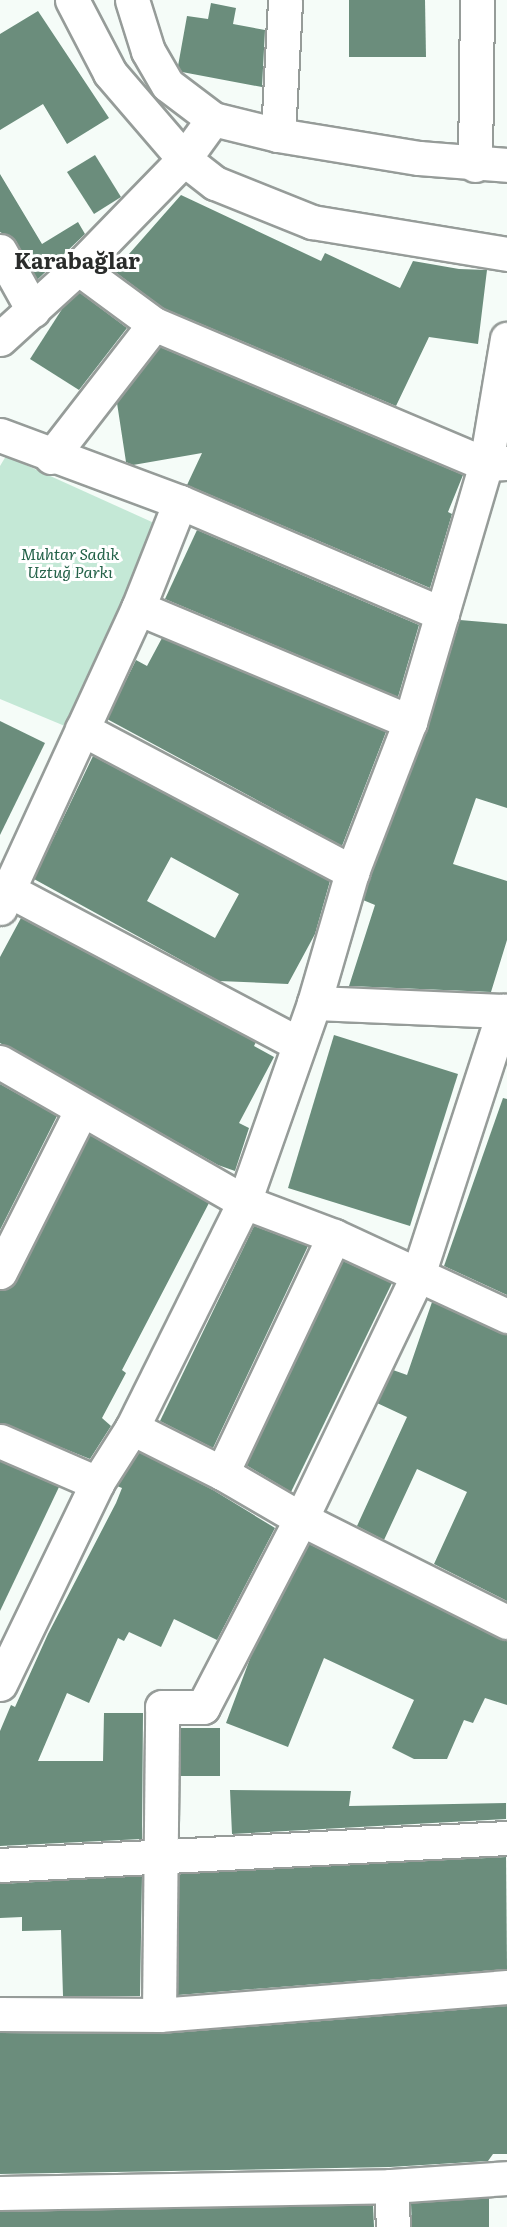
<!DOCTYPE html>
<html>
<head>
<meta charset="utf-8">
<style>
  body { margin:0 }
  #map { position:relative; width:507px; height:2227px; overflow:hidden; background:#f5fcf8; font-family:Literata,serif }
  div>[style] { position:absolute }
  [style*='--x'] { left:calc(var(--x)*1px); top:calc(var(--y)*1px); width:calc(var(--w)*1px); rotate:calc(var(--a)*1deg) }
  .green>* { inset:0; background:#c4e8d6 }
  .building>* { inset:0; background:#6b8d7c }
  .roads { filter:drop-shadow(2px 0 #969c99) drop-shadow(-2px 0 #969c99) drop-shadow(0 2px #969c99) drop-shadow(0 -2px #969c99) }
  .minor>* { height:33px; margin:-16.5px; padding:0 16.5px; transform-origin:16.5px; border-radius:16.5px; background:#fff }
  .major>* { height:33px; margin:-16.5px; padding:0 16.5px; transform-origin:16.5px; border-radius:16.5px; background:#fff }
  span { translate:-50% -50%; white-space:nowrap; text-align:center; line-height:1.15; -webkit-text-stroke:6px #fff; paint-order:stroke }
  .park-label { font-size:16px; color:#246249; font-style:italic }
  .district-label { font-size:22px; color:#2a2c2b; font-weight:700 }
</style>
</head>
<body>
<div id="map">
  <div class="green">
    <div style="clip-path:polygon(6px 456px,163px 527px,72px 729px,0 699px,0 466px)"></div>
  </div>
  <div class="building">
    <div style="clip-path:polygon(349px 0,425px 0,426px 57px,349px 57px)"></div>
    <div style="clip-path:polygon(211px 3px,236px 8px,233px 24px,265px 30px,262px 87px,182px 72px,178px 66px,187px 16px,208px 19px)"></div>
    <div style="clip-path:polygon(38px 11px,109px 118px,67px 144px,43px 104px,0 130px,0 34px)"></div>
    <div style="clip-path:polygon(95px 155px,121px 197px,94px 214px,67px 172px)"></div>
    <div style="clip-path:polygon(0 174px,42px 244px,78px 222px,85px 234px,37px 280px,16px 241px,0 232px)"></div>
    <div style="clip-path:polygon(181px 195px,321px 261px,325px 253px,400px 288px,413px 261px,459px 269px,487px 270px,478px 344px,429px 337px,396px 406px,163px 308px,114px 271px)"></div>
    <div style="clip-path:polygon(79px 292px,127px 328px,79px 390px,30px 359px,64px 306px)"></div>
    <div style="clip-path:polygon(160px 347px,463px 475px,448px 512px,452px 514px,430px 588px,187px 485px,202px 453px,133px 465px,126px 462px,117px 403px)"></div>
    <div style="clip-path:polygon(197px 530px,419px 625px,398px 697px,165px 599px)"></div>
    <div style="clip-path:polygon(460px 620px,507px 624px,507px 808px,476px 798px,453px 864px,507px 881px,507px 940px,491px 992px,349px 986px,375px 905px,363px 900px,370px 878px,427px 729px)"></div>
    <div style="clip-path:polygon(162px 638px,386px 732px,342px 846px,107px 719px,136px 660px,147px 666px)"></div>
    <div style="clip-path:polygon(0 721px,45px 743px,0 835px)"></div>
    <div style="clip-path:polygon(evenodd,93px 756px,330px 881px,315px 934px,288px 984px,219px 981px,34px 879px,93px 756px,171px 857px,239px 894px,215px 938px,147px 901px,171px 857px)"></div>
    <div style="clip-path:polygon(21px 918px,256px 1042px,254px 1046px,274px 1057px,239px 1123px,249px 1128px,235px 1171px,218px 1165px,0 1043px,0 957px)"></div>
    <div style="clip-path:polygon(334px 1035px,458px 1074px,410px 1226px,288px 1188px)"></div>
    <div style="clip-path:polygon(0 1084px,57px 1116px,0 1230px)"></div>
    <div style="clip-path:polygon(503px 1098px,507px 1099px,507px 1295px,444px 1266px)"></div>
    <div style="clip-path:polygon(90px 1135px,209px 1203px,122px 1370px,126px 1373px,102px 1418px,111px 1426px,90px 1459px,0 1423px,0 1291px,17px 1280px)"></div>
    <div style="clip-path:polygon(254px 1226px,308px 1246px,213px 1448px,160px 1421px)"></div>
    <div style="clip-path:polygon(343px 1261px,392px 1283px,291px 1492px,246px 1465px)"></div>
    <div style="clip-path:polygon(432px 1302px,507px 1334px,507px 1601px,434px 1564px,467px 1492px,417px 1469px,384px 1540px,357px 1526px,407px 1417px,377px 1403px,393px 1370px,407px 1375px)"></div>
    <div style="clip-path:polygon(139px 1452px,213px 1490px,275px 1528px,217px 1640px,174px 1619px,161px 1647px,129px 1632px,124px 1641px,118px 1638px,89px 1703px,67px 1693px,38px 1761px,103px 1761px,104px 1713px,143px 1713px,142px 1839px,0 1846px,0 1731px,11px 1705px,15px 1707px,48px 1634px,116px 1503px,122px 1488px,117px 1486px)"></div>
    <div style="clip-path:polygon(0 1461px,59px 1487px,0 1611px)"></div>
    <div style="clip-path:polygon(309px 1544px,507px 1641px,507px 1705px,485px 1698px,473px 1723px,464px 1720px,447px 1759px,414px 1759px,392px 1748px,414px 1700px,324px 1658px,288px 1747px,226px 1723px,251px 1656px)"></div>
    <div style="clip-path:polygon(181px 1728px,220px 1728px,220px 1776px,180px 1776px)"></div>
    <div style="clip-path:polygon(230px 1790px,351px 1791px,349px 1806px,506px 1803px,506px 1819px,232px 1834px)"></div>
    <div style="clip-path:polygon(506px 1857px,507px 1969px,178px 1995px,179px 1874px)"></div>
    <div style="clip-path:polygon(142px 1876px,140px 1996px,63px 1996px,61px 1930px,22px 1931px,22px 1917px,0 1918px,0 1884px)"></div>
    <div style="clip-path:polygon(507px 2006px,507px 2154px,493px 2154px,488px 2161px,390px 2167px,0 2174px,0 2033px,160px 2034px)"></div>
    <div style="clip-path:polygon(489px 2198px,489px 2227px,412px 2227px,411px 2203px)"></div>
    <div style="clip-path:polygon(373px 2205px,374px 2227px,0 2227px,0 2212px)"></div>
  </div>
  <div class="roads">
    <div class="minor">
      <div style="--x:278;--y:135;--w:135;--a:-87"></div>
      <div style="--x:475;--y:165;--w:165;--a:-89.3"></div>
      <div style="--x:0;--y:251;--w:68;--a:60.8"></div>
      <div style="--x:78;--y:268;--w:94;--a:36.4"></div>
      <div style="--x:154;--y:324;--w:360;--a:22.9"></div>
      <div style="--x:486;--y:464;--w:20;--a:-3"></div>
      <div style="--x:0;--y:339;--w:105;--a:-42.3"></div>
      <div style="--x:78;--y:268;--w:152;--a:-45.8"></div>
      <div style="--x:184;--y:159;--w:49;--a:-54.1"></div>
      <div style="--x:0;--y:435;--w:192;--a:20.4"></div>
      <div style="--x:180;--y:502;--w:285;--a:23.1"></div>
      <div style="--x:51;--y:457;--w:168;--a:-52.2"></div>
      <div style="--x:138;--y:608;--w:295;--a:22.7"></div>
      <div style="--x:82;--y:729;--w:306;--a:27.9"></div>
      <div style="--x:10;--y:891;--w:325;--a:27.9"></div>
      <div style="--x:0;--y:908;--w:330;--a:-65.3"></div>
      <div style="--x:138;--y:608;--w:114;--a:-68.4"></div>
      <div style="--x:314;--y:1003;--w:193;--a:2.4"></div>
      <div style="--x:0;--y:1062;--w:281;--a:29.8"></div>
      <div style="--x:244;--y:1202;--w:96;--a:20.7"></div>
      <div style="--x:334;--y:1236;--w:191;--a:24.8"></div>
      <div style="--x:0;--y:1272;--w:180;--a:-63.3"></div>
      <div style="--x:132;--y:1428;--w:252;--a:-63.6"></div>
      <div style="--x:244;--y:1202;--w:211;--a:-70.6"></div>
      <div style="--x:314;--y:1003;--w:136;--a:-73.8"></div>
      <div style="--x:352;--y:872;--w:161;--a:-68.9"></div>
      <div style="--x:410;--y:722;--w:269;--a:-73.6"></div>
      <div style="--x:486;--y:464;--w:127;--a:-80.5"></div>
      <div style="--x:0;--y:1441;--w:106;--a:23.4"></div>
      <div style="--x:222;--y:1473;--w:262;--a:-64.7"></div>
      <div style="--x:0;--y:1684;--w:223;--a:-64.2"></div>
      <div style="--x:97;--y:1483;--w:65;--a:-57.5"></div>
      <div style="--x:132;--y:1428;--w:101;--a:26.6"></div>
      <div style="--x:222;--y:1473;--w:91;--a:30.2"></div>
      <div style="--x:301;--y:1519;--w:230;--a:26.6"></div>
      <div style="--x:0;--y:1865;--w:508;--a:-3.05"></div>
      <div style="--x:0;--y:2014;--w:159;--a:0.4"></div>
      <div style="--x:159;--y:2015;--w:349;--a:-4.6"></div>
      <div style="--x:159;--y:2015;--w:308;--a:-89.4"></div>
      <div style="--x:162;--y:1707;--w:41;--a:0"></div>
      <div style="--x:203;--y:1707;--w:212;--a:-62.5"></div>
      <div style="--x:301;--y:1519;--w:271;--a:-64.4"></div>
      <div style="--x:418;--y:1275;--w:278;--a:-72"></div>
      <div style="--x:391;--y:2186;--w:41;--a:87.2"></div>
      <div style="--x:0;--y:2193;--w:391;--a:-1"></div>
      <div style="--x:391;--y:2186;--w:116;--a:-3.9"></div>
    </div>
    <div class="major">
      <div style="--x:72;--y:0;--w:82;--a:62.5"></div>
      <div style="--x:110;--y:73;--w:113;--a:49.3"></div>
      <div style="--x:184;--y:159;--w:39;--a:38"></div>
      <div style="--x:215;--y:183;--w:105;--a:21.9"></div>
      <div style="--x:312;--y:222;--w:198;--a:9.3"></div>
      <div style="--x:132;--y:0;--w:53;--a:72.6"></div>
      <div style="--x:148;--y:51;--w:39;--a:60"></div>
      <div style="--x:168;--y:85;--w:56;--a:37.1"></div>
      <div style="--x:213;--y:119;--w:67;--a:13.8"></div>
      <div style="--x:278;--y:135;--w:143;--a:9.3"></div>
      <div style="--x:419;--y:158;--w:88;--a:4.5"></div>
    </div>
  </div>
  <div class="park-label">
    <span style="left:70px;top:562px">Muhtar Sadık<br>Uztuğ Parkı</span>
  </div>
  <div class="district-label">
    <span style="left:77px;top:260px">Karabağlar</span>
  </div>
</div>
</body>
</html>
